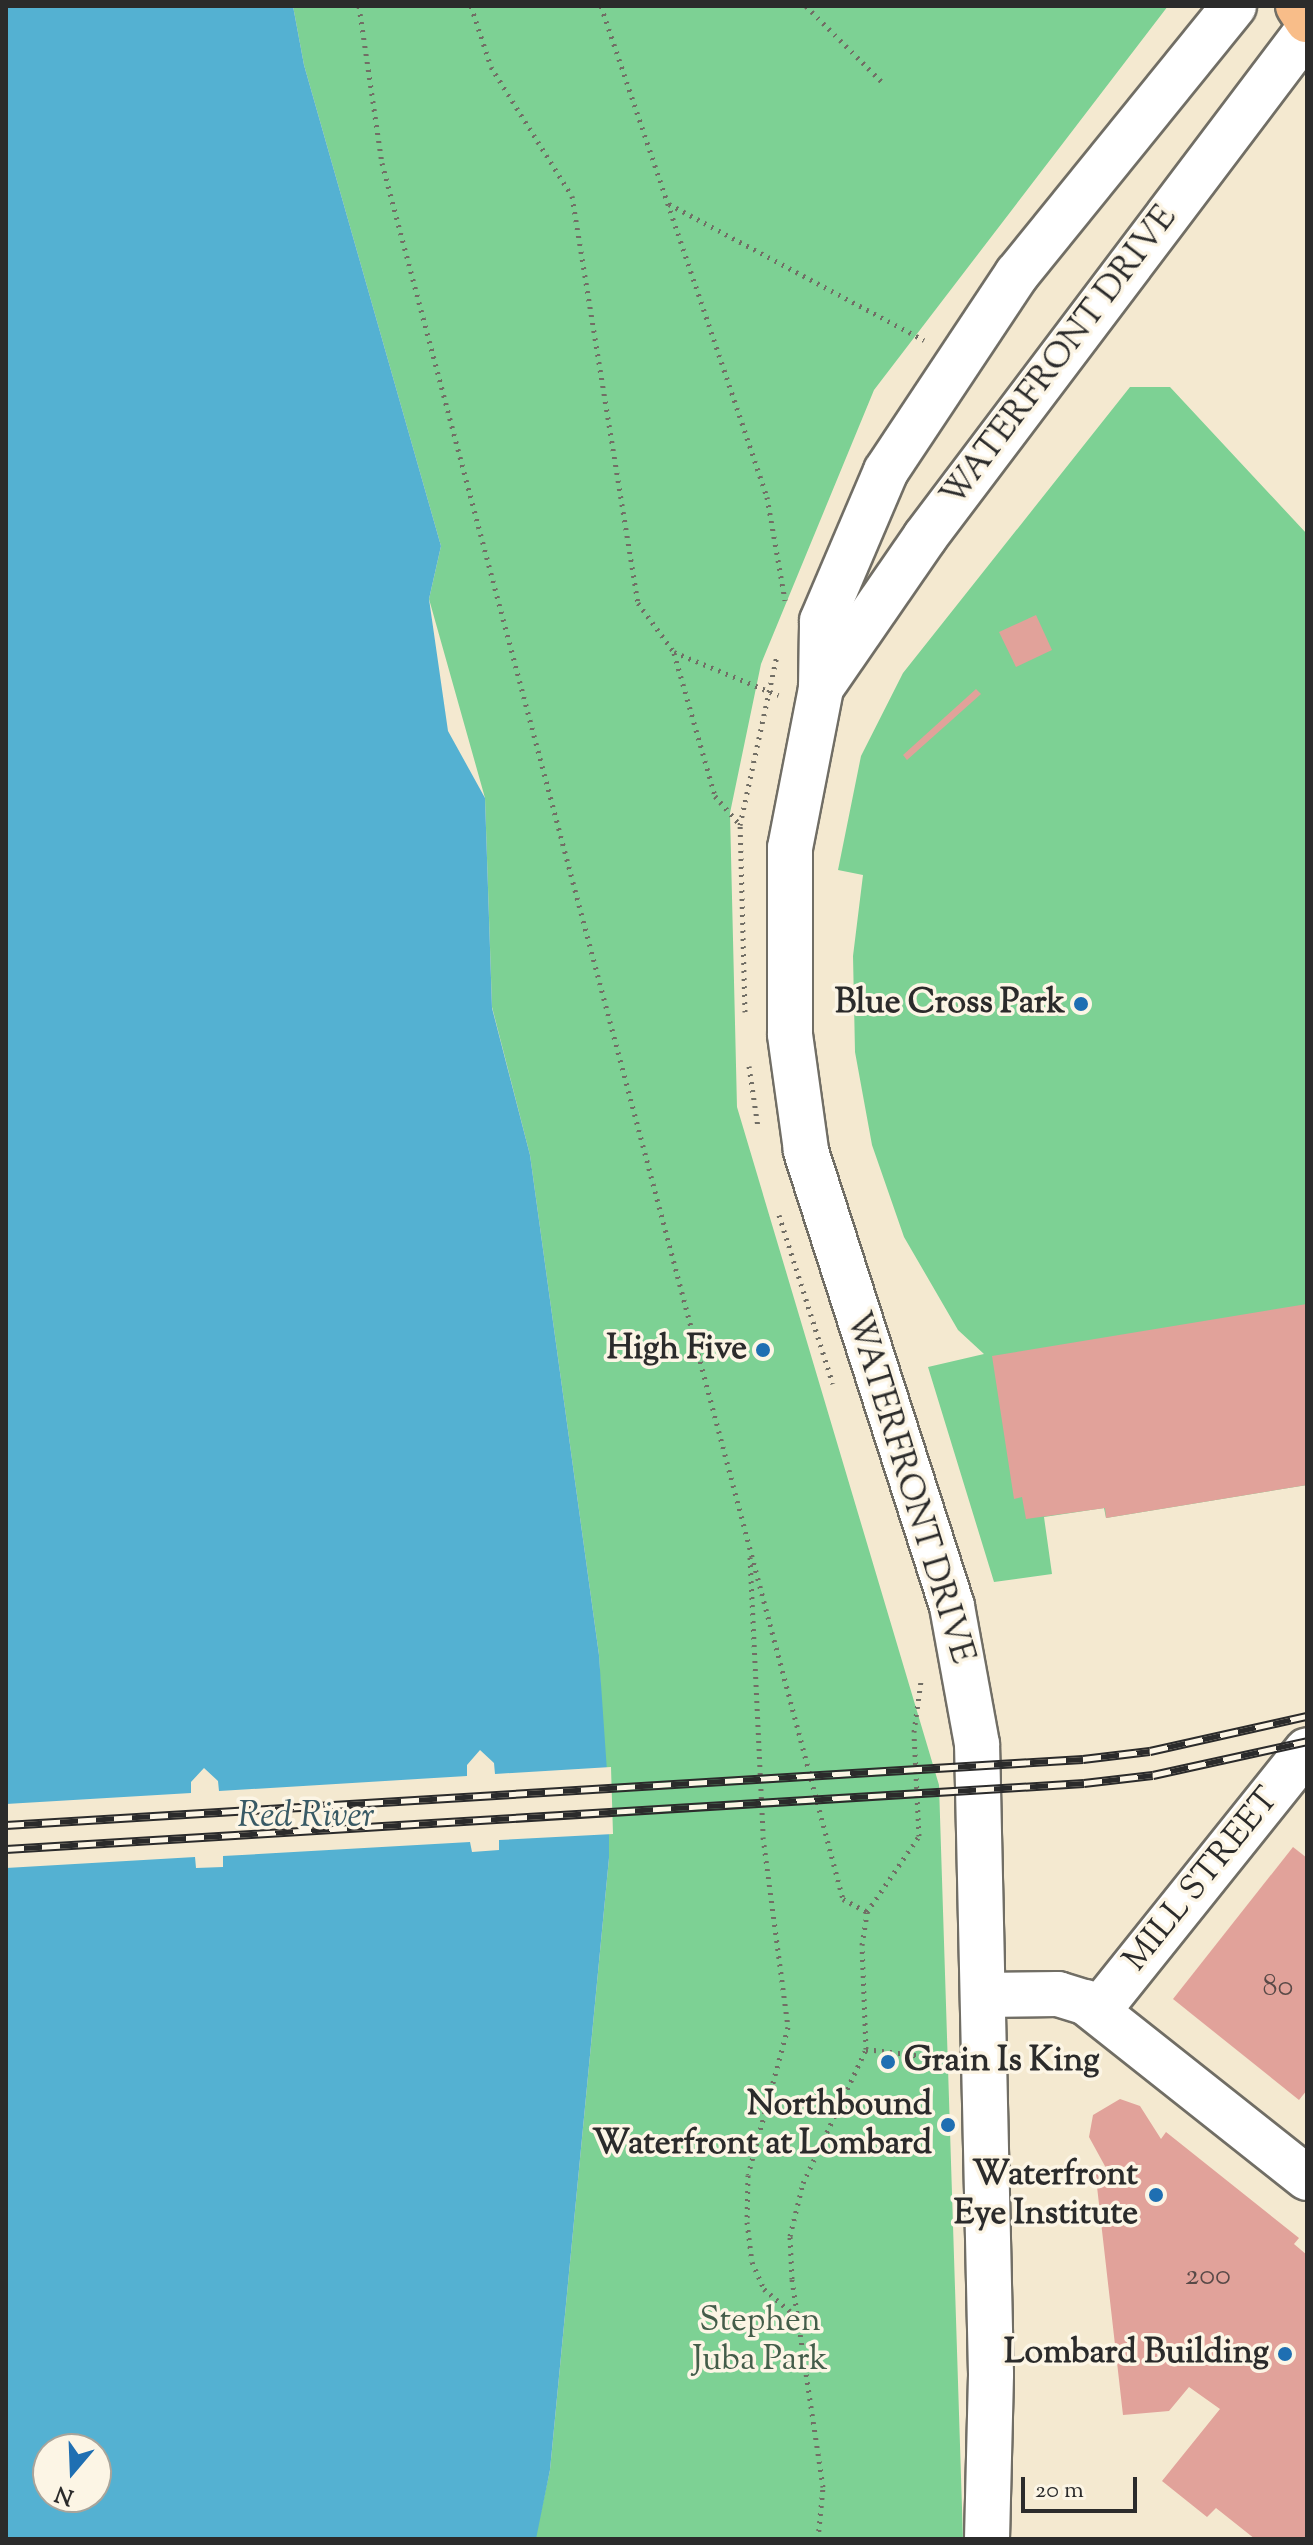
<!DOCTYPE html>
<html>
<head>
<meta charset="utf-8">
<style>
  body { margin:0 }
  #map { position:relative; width:1313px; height:2545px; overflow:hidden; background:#f4e9d0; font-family:"Sorts Mill Goudy",serif }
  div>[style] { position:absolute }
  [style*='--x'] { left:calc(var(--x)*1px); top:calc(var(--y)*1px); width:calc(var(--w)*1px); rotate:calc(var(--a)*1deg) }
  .green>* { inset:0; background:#7dd194 }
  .water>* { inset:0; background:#54b1d2 }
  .pier>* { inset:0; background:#f4e9d0 }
  .building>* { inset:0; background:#e1a29a }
  .path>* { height:5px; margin-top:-2.5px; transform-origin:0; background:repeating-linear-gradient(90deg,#716e65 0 2px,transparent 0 8px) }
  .roads { filter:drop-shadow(2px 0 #716e65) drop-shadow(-2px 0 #716e65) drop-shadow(0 2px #716e65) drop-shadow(0 -2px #716e65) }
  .minor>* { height:44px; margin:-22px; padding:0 22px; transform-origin:22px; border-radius:22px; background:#fff }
  .major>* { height:44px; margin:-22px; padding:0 22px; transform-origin:22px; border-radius:22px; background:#f8bd89 }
  .rail>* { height:9px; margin-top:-4.5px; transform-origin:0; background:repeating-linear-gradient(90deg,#fcf5e5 0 18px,#2b2b2b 0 36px); box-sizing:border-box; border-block:2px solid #2b2b2b }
  .dots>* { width:22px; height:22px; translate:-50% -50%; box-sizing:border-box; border:4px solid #fcf5e5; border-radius:50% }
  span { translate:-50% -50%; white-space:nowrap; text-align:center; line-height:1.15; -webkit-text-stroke:7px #fcf5e5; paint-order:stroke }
  .number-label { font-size:30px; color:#584947 }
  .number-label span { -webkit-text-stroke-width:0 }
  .street-label { font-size:34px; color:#2b2b2b }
  .poi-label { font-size:34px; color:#2b2b2b; font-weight:700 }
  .right { translate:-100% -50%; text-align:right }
  .left { translate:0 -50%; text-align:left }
  .park-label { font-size:34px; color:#445d4a }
  .water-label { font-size:36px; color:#395a65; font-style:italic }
  .frame { position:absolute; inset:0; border:8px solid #2b2b2b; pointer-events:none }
  .north { position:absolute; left:32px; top:2433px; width:80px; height:80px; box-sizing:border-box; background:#fcf5e5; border:2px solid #a8a49b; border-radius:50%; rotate:199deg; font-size:22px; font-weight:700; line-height:32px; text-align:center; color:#2b2b2b }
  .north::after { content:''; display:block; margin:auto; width:28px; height:36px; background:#1f6fb2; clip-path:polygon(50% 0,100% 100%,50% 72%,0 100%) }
  .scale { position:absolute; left:1021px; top:2477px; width:116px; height:36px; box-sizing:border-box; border:4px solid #2b2b2b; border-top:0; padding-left:10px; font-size:24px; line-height:28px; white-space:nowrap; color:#2b2b2b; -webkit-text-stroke:6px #fcf5e5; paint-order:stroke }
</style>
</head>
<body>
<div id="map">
  <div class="green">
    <div style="clip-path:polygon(293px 6px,1168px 6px,874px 390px,761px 664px,730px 813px,737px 1107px,939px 1785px,963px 2539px,535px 2539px,550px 2470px,609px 1858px,599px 1655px,530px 1155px,492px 1007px,485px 798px,429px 599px,441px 546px,304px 65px)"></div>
    <div style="clip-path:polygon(1130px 387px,1170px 387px,1307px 534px,1307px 1485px,1106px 1518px,1104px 1508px,1044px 1517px,1052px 1574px,994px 1582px,928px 1367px,984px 1354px,958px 1330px,904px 1237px,872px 1145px,855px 1052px,853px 956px,863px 875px,838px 870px,861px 756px,903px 673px)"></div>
  </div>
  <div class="water">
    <div style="clip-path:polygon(evenodd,6px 6px,293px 6px,304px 65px,441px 546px,429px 599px,448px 731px,485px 798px,492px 1008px,530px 1155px,599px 1655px,609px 1800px,609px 1858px,550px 2470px,536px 2539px,6px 2539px,6px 6px,48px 2449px,96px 2449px,96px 2497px,48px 2497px,48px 2449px)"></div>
  </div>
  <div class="pier">
    <div style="clip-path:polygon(480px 1750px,494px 1763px,495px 1774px,611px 1767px,613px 1834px,499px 1840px,499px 1850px,472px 1852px,470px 1842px,223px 1856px,223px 1867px,196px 1868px,195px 1857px,6px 1868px,6px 1804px,191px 1793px,191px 1782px,204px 1768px,218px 1781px,219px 1791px,467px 1776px,467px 1765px)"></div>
  </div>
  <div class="building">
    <div style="clip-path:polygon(1036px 615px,1052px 650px,1016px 667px,999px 632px)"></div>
    <div style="clip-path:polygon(976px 689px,981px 694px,907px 760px,903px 755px)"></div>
    <div style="clip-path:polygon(1307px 1304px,1307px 1485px,1106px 1518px,1105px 1508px,1026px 1519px,1022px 1497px,1014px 1499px,992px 1356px)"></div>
    <div style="clip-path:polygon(1293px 1847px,1307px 1858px,1307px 2090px,1299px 2100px,1173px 1999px)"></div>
    <div style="clip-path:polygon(1120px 2099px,1140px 2106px,1161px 2139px,1166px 2132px,1299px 2238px,1294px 2244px,1307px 2255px,1307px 2539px,1255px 2539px,1216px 2508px,1207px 2517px,1162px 2481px,1220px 2409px,1189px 2387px,1169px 2411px,1123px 2415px,1095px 2169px,1106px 2168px,1089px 2137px,1093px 2115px)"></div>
  </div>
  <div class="path">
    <div style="--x:359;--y:6;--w:159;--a:81.7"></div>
    <div style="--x:382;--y:163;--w:1796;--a:75.13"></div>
    <div style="--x:843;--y:1899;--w:27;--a:28"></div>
    <div style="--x:471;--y:6;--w:64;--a:71.8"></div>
    <div style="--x:491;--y:67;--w:152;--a:57.9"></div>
    <div style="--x:572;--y:196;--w:412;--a:80.8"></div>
    <div style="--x:638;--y:603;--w:61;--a:53.7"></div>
    <div style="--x:674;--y:652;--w:113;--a:22.5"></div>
    <div style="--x:601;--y:6;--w:518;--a:71.32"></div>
    <div style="--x:767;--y:497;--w:105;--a:80.1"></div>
    <div style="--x:806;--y:6;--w:110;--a:45"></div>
    <div style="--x:669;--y:204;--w:289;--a:28.1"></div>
    <div style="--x:674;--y:653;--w:149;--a:74"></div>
    <div style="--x:715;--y:796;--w:38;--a:49"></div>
    <div style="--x:745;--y:1012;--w:187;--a:-91.5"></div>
    <div style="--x:740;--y:825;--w:174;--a:-77.7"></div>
    <div style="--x:749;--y:1066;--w:62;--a:81.6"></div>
    <div style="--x:779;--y:1215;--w:177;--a:72.3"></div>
    <div style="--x:750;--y:1557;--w:280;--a:87.3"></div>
    <div style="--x:763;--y:1837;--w:192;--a:82.5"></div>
    <div style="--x:788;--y:2027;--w:153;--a:105.1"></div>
    <div style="--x:748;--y:2175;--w:47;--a:91.2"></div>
    <div style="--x:747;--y:2222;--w:40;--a:82.9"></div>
    <div style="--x:752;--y:2262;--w:30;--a:66"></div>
    <div style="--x:764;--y:2289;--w:43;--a:40.3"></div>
    <div style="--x:866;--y:2049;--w:65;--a:7"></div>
    <div style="--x:818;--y:2539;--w:52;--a:-84.5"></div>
    <div style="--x:823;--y:2487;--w:210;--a:-98.5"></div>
    <div style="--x:792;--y:2279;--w:43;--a:-92.7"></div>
    <div style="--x:790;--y:2236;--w:55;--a:-76.2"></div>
    <div style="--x:803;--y:2183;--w:148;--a:-64.8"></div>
    <div style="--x:866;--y:2049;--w:104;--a:-92.2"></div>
    <div style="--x:862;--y:1945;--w:33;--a:-81"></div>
    <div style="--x:867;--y:1912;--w:92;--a:-55.6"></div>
    <div style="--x:919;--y:1836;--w:104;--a:-92.8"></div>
    <div style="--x:914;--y:1732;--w:51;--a:-82.2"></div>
  </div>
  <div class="roads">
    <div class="minor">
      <div style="--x:821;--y:688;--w:183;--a:-55.4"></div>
      <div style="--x:925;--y:537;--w:634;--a:-52.95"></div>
      <div style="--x:983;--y:1995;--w:75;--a:-0.8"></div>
      <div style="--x:1058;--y:1994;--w:28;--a:17"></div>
      <div style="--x:1085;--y:2002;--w:283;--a:38.4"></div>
      <div style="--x:1098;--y:2011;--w:334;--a:-51.3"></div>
      <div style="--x:987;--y:2539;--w:165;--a:-88.6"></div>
      <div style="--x:991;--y:2374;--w:630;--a:-91.27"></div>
      <div style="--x:977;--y:1744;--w:140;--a:-100.3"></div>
      <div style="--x:952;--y:1606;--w:479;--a:-107.8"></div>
      <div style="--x:806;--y:1150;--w:117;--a:-97.9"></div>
      <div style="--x:790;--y:1034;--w:186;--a:-90"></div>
      <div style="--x:790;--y:848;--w:163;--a:-79"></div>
      <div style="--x:821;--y:688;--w:67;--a:-89.1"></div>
      <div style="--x:822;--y:621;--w:163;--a:-66.9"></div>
      <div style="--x:886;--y:471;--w:237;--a:-56.4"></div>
      <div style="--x:1017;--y:274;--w:345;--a:-51"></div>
    </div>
    <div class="major">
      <div style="--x:1298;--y:6;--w:17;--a:57"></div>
    </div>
  </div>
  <div class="rail">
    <div style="--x:6;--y:1825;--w:1079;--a:-3.51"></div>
    <div style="--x:1083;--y:1759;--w:67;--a:-6.8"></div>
    <div style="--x:1150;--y:1751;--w:161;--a:-12.6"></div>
    <div style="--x:6;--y:1849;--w:1080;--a:-3.5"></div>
    <div style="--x:1084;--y:1783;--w:69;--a:-6.6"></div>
    <div style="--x:1153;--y:1775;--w:158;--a:-12.4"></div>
  </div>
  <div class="dots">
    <div style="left:1081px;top:1004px;background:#1f6fb2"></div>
    <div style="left:763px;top:1350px;background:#1f6fb2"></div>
    <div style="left:888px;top:2062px;background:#1f6fb2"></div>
    <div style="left:948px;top:2125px;background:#1f6fb2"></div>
    <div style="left:1156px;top:2195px;background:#1f6fb2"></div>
    <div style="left:1285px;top:2354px;background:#1f6fb2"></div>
  </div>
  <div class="number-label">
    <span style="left:1278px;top:1988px">80</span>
    <span style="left:1208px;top:2277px">200</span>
  </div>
  <div class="street-label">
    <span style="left:1060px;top:357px;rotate:-53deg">WATERFRONT DRIVE</span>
    <span style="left:909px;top:1488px;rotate:73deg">WATERFRONT DRIVE</span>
    <span style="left:1202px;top:1880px;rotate:-51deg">MILL STREET</span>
  </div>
  <div class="poi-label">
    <span class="right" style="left:1065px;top:1004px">Blue Cross Park</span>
    <span class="right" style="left:747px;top:1350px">High Five</span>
    <span class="left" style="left:904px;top:2062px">Grain Is King</span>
    <span class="right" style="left:932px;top:2125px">Northbound<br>Waterfront at Lombard</span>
    <span class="right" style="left:1138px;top:2195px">Waterfront<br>Eye Institute</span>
    <span class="right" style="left:1269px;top:2354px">Lombard Building</span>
  </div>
  <div class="park-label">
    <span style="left:760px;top:2341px">Stephen<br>Juba Park</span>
  </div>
  <div class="water-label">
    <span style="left:306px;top:1818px">Red River</span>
  </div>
  <div class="frame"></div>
  <div class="north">N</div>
  <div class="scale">20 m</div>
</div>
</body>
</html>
